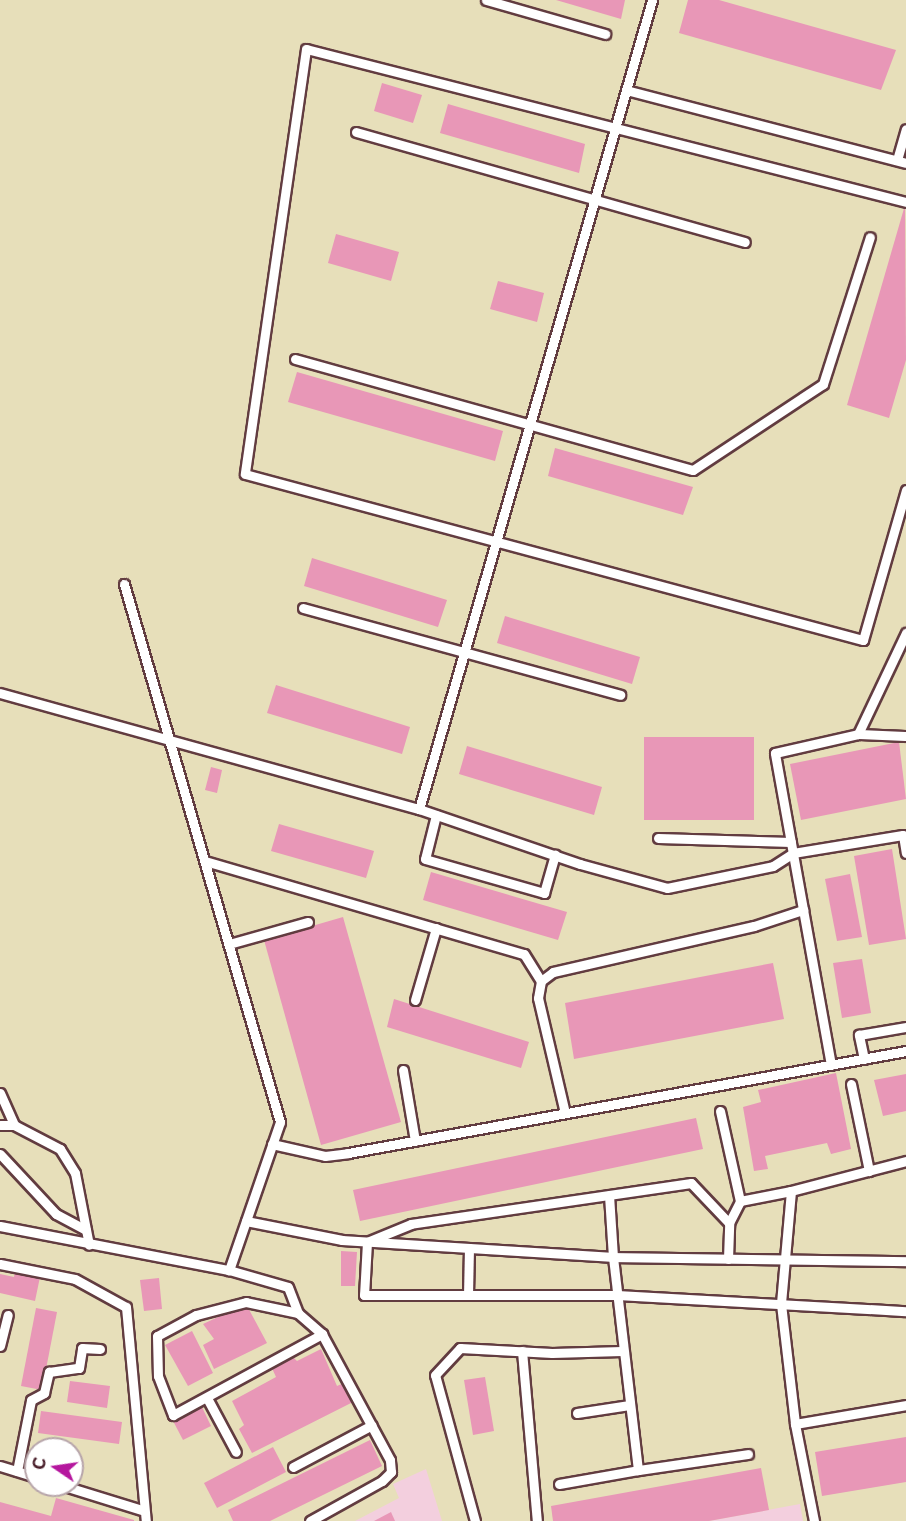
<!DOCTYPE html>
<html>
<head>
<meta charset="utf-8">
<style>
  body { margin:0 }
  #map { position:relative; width:906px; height:1521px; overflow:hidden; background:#e7dfba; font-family:"Playpen Sans",sans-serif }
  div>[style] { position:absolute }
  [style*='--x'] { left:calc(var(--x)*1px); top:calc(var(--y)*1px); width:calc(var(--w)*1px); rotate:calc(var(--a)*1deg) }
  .built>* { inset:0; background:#f3cfde }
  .building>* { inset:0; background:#e897b7 }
  .roads { filter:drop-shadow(2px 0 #623c40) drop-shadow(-2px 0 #623c40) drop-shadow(0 2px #623c40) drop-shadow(0 -2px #623c40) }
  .lane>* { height:9px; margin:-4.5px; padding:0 4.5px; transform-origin:4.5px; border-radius:4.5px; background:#fff }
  span { translate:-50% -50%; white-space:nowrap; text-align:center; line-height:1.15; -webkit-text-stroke:4.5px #fff; paint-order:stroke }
  .north { position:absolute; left:24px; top:1437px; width:60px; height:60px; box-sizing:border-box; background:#fff; border:2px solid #b7a5aa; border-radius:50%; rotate:283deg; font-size:16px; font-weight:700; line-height:24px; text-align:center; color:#4a1f2b }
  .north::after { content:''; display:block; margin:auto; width:21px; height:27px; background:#b5179e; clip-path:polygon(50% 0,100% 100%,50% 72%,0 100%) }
</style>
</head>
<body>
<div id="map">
  <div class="built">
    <div style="clip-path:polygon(426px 1469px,442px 1521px,355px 1521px,399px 1498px,393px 1484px)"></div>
    <div style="clip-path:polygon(800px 1504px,803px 1521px,709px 1521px)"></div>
  </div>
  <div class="building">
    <div style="clip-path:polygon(556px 0,625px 0,621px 19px)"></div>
    <div style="clip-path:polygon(688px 0,719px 0,896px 50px,881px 90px,679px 33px)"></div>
    <div style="clip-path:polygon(382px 83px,422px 95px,413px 123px,374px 111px)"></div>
    <div style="clip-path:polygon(448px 104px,585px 144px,579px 173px,440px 133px)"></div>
    <div style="clip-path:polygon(905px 205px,906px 360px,889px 418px,847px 405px)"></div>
    <div style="clip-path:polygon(336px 234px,399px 252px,391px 281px,328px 263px)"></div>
    <div style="clip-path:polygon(498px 281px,544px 293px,537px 322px,490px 309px)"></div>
    <div style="clip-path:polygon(297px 372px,503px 431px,495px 461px,288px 402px)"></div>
    <div style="clip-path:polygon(555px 448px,693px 487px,683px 515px,548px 476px)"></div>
    <div style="clip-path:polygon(312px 558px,447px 600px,438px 627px,304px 586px)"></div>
    <div style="clip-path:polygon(505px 616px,640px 657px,632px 684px,497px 643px)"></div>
    <div style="clip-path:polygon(276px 685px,410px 727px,402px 754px,267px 713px)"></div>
    <div style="clip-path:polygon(644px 737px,754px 737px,754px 820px,644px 820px)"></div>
    <div style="clip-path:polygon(899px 742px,906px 799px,801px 820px,790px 764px)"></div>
    <div style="clip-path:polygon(467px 746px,602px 787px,594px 815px,459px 774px)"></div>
    <div style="clip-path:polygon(211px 767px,222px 770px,217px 793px,205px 790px)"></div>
    <div style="clip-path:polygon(279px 824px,374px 851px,366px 878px,271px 851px)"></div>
    <div style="clip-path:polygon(892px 849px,906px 939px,869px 945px,854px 856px)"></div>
    <div style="clip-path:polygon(431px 872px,567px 912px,558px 940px,423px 900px)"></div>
    <div style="clip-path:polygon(850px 874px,862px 937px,837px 941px,825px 879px)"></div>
    <div style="clip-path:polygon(343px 917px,401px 1122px,321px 1145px,264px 940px)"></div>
    <div style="clip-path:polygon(862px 959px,871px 1013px,842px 1018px,833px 963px)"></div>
    <div style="clip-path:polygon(773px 963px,784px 1019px,574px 1059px,565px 1003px)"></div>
    <div style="clip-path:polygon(394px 999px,529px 1042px,521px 1068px,387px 1027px)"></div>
    <div style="clip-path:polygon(836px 1073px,851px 1149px,831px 1154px,827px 1143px,765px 1156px,768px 1169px,754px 1171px,743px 1107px,761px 1102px,758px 1090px)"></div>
    <div style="clip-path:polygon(906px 1074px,906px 1111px,883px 1116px,874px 1080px)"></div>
    <div style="clip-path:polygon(696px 1118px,703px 1149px,360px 1221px,353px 1190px)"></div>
    <div style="clip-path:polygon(341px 1251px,357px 1252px,355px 1286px,341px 1286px)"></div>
    <div style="clip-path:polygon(15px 1271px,40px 1277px,35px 1301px,0 1293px,0 1274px,14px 1277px)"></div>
    <div style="clip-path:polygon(159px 1278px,162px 1309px,144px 1311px,140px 1280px)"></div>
    <div style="clip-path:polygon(246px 1304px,267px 1343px,214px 1369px,203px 1345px,214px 1339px,203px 1324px)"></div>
    <div style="clip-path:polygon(36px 1308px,57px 1312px,42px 1390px,21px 1386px)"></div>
    <div style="clip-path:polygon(192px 1331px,213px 1373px,188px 1386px,165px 1345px)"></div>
    <div style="clip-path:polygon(321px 1349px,337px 1386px,346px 1382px,355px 1401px,252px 1453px,239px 1429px,244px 1425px,232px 1401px,276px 1377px,271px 1366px,292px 1356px,297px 1361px)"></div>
    <div style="clip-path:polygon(485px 1377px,494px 1431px,473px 1435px,464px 1380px)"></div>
    <div style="clip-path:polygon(70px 1381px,110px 1386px,107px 1408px,67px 1402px)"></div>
    <div style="clip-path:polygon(201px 1405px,211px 1426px,183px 1440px,172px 1419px)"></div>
    <div style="clip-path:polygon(41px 1411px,122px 1422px,119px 1444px,38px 1433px)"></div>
    <div style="clip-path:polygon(906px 1437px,906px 1482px,822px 1496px,815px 1452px)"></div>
    <div style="clip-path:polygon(370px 1440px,382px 1466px,270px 1521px,233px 1521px,228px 1510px)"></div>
    <div style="clip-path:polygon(273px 1447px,286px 1472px,217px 1508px,204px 1483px)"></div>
    <div style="clip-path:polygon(761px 1468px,769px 1510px,709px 1521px,553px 1521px,551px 1506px)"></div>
    <div style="clip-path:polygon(56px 1498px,134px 1520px,134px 1521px,0 1521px,0 1502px,51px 1516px)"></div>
    <div style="clip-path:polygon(391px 1512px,395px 1521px,374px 1521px)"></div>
  </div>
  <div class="roads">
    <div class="lane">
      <div style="--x:486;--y:0;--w:124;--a:15.9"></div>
      <div style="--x:626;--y:90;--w:289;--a:14.6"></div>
      <div style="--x:356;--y:132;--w:404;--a:15.8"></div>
      <div style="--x:897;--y:160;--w:32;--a:-74"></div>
      <div style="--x:906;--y:202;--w:619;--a:-165.69"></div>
      <div style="--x:306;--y:49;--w:429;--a:98.2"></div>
      <div style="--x:245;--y:474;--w:640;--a:15.04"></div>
      <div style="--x:863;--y:640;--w:156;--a:-74"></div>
      <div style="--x:295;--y:359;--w:413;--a:15.6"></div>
      <div style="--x:693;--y:470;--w:156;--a:-33.5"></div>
      <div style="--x:823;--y:384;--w:154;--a:-72.3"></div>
      <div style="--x:124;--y:584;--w:560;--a:73.83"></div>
      <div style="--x:280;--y:1122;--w:157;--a:109"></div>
      <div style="--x:303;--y:608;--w:329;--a:15.3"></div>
      <div style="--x:0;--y:693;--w:435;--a:15.5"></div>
      <div style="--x:419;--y:809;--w:170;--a:18.9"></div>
      <div style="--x:580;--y:864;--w:90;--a:15.4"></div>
      <div style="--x:667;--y:888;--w:108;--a:-11.7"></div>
      <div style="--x:773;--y:866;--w:24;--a:-33"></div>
      <div style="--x:793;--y:853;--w:111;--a:-9.3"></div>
      <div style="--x:903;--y:835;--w:18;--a:81"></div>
      <div style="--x:858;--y:734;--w:112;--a:-64.6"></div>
      <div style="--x:419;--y:809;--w:842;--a:-73.93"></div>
      <div style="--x:436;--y:815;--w:45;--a:104"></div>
      <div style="--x:425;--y:859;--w:124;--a:15.9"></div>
      <div style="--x:544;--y:893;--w:40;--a:-74"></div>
      <div style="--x:658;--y:838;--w:133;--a:1.7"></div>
      <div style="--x:205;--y:861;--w:332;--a:16.3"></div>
      <div style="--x:524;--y:954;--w:32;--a:58"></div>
      <div style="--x:229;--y:944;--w:82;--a:-15.6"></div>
      <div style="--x:415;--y:1000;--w:75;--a:-73.7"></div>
      <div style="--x:864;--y:1059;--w:25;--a:-102"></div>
      <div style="--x:859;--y:1035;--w:48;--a:-9.7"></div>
      <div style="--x:831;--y:1065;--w:317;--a:-100.2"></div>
      <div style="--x:775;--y:753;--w:85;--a:-12.9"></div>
      <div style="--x:858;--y:734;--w:48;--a:2.4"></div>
      <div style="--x:403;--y:1070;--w:72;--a:80.4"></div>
      <div style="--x:851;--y:1084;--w:89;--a:78.3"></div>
      <div style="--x:0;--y:1093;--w:35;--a:66"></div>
      <div style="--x:720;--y:1111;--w:92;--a:77.5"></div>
      <div style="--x:740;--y:1201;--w:52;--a:-11.1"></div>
      <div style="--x:565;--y:1113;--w:118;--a:-103.2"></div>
      <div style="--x:538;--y:998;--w:17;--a:-80"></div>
      <div style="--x:541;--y:981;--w:15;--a:-37"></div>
      <div style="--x:553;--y:972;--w:206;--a:-12.9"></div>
      <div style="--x:754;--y:926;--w:52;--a:-18.1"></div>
      <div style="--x:0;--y:1125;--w:14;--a:0"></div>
      <div style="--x:14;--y:1125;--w:52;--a:27.6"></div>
      <div style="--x:60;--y:1149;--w:28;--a:58"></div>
      <div style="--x:75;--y:1173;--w:73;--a:79"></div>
      <div style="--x:272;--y:1144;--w:54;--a:12.8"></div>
      <div style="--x:325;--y:1156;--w:23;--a:-7"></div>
      <div style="--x:348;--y:1153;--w:567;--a:-10.36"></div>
      <div style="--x:0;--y:1154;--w:82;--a:47"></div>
      <div style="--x:56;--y:1214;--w:34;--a:28"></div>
      <div style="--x:906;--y:1161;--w:119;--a:165.4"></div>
      <div style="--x:791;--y:1191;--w:113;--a:95.1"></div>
      <div style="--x:781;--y:1304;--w:121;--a:83.3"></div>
      <div style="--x:795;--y:1424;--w:113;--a:-9.7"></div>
      <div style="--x:246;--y:1221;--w:98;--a:11.2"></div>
      <div style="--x:342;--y:1240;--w:272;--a:3.6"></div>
      <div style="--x:613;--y:1257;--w:62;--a:-93.7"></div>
      <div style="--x:729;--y:1223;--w:25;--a:-63"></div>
      <div style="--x:0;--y:1226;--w:233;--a:10.9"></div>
      <div style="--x:229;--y:1270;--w:61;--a:16.1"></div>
      <div style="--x:288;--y:1287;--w:28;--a:69"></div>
      <div style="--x:728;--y:1259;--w:36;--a:-88"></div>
      <div style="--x:729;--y:1223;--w:55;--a:-133.5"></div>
      <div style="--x:691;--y:1183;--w:283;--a:171.7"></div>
      <div style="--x:411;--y:1224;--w:48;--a:157.8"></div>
      <div style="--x:367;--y:1242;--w:53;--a:93.2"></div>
      <div style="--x:364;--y:1295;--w:253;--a:0"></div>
      <div style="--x:617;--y:1295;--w:289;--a:3.2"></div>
      <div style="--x:0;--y:1264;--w:76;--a:11.3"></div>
      <div style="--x:75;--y:1279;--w:58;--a:28.8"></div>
      <div style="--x:126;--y:1307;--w:215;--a:84.7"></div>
      <div style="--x:468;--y:1295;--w:47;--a:-88.8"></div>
      <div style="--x:0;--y:1346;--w:32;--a:-76"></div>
      <div style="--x:522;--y:1351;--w:171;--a:85"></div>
      <div style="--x:207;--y:1398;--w:61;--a:61.8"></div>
      <div style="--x:577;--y:1413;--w:53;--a:-8.7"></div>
      <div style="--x:795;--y:1424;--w:99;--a:78.9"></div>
      <div style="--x:748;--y:1454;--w:111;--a:171.7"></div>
      <div style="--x:638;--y:1470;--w:214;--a:-96.7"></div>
      <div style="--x:613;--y:1257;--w:293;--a:0.8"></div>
      <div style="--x:0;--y:1466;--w:38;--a:17"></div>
      <div style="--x:293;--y:1467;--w:89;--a:-28"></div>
      <div style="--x:17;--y:1471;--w:72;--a:-78.8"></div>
      <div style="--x:31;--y:1400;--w:15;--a:-28"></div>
      <div style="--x:44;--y:1393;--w:22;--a:-77"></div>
      <div style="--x:49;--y:1372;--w:30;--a:-8"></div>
      <div style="--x:79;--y:1368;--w:20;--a:-81"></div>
      <div style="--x:82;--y:1348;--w:18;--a:3"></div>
      <div style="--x:559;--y:1484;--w:80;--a:-10"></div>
      <div style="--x:61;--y:1485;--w:85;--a:17.2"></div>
      <div style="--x:310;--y:1521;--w:82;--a:-29.1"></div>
      <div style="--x:382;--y:1481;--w:13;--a:-45"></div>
      <div style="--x:391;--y:1472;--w:12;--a:-95"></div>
      <div style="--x:390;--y:1460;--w:143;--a:-118.4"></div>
      <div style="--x:322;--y:1334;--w:32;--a:-139"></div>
      <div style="--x:298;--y:1313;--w:53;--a:-168.1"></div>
      <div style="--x:246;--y:1302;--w:52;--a:165.4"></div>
      <div style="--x:196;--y:1315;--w:44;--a:151.7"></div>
      <div style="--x:157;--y:1336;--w:40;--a:88.6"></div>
      <div style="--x:158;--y:1376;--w:42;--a:69"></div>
      <div style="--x:173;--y:1415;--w:170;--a:-28.5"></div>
      <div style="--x:475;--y:1521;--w:151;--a:-105.3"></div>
      <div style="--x:435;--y:1375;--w:37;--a:-47"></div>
      <div style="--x:460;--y:1348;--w:92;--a:3.1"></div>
      <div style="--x:552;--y:1353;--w:70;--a:-1.6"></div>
    </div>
  </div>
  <div class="north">С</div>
</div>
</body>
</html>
